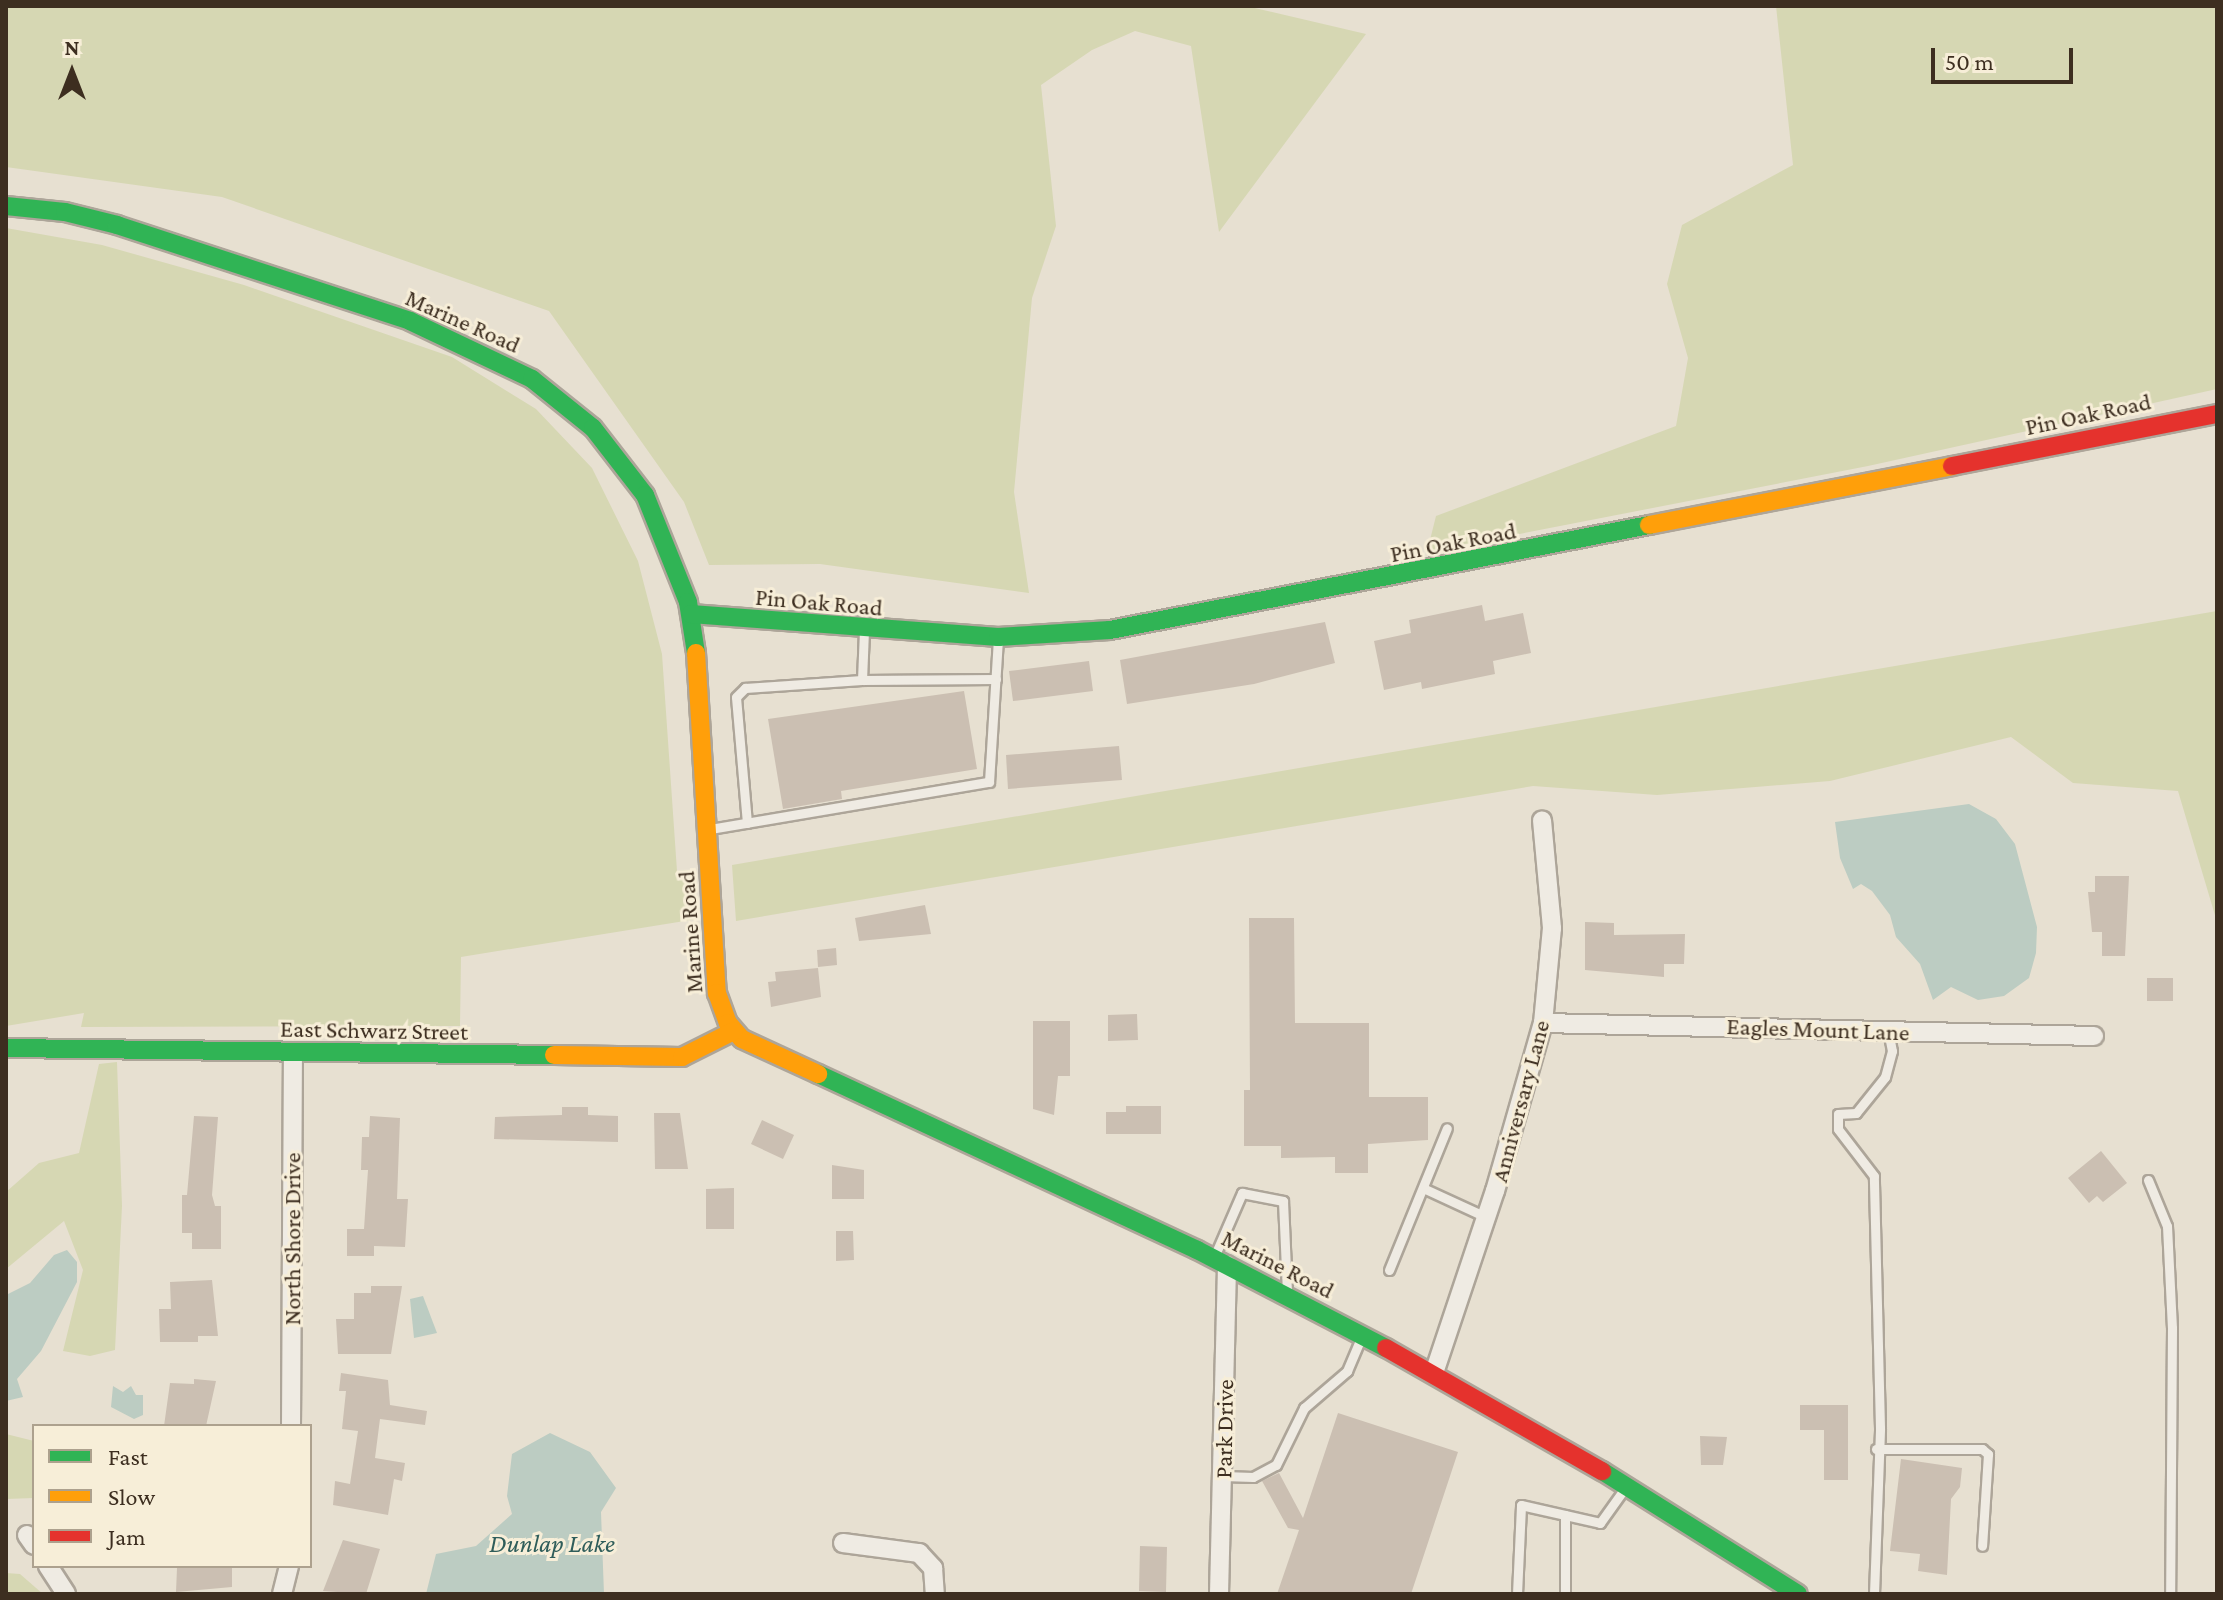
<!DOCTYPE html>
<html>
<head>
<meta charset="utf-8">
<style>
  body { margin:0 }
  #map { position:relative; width:2223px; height:1600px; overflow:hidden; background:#e7e0d1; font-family:"Crimson Pro",serif }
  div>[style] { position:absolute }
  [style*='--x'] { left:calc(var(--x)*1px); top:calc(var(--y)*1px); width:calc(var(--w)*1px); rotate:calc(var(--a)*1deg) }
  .green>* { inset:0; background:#d6d7b3 }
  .water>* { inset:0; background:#bcccc2 }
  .building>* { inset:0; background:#cbbfb2 }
  .roads { filter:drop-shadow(2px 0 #ada599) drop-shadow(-2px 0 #ada599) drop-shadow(0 2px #ada599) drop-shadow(0 -2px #ada599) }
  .lane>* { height:9px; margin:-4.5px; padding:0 4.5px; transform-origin:4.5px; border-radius:4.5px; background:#efebe3 }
  .street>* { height:18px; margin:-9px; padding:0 9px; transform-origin:9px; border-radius:9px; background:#efebe3 }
  .fast>* { height:18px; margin:-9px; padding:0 9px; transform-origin:9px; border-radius:9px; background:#30b455 }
  .slow>* { height:18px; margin:-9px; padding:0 9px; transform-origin:9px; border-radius:9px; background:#ff9f0a }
  .jam>* { height:18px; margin:-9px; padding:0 9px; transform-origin:9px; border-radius:9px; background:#e5322d }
  span { translate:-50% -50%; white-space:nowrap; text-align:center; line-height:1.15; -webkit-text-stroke:6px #f7eed8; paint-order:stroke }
  .street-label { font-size:24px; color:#3d2e20 }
  .water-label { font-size:26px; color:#2f5d5a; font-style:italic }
  .frame { position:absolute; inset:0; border:8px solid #3d2e20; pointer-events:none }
  .legend { position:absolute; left:32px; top:1424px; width:280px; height:144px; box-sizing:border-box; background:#f7eed8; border:2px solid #ada18e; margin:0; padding:10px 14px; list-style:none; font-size:24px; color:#3d2e20 }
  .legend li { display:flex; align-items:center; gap:16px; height:40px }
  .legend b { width:40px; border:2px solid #ada18e }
  .north { position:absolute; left:32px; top:32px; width:80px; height:80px; -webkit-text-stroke:6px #f7eed8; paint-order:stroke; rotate:0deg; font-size:22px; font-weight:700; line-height:32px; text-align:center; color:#3d2e20 }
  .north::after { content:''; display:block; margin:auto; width:28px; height:36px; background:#3d2e20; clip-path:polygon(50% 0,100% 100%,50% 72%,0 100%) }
  .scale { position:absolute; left:1931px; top:48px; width:142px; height:36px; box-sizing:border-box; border:4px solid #3d2e20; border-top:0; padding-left:10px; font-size:24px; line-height:28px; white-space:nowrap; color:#3d2e20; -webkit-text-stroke:6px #f7eed8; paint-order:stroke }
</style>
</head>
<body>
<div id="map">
  <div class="green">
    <div style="clip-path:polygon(6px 6px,1246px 6px,1366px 34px,1219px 232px,1191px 46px,1135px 31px,1092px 50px,1041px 85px,1056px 226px,1032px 298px,1014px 492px,1029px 593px,820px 564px,709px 565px,684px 502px,549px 311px,222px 197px,6px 167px)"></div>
    <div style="clip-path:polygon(1776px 6px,2217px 6px,2217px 389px,1868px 466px,1427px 552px,1436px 516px,1676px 426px,1688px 358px,1667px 284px,1682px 225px,1793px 165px)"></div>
    <div style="clip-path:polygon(6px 228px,102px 245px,244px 285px,452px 357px,536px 409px,592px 468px,638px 561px,662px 654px,677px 871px,692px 870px,697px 919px,461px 957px,460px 1026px,81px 1027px,84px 1013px,6px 1026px)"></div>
    <div style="clip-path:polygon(2217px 611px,2217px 922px,2178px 791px,2073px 783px,2011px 737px,1830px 781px,1657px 795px,1533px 786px,736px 921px,732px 865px)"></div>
    <div style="clip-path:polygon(117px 1062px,122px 1206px,115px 1350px,90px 1356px,63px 1351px,83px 1270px,64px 1221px,6px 1269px,6px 1192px,39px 1163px,79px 1153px,99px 1064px)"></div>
    <div style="clip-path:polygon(6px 1434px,34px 1441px,34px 1498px,6px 1499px)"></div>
    <div style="clip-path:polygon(6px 1573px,20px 1574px,43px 1594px,6px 1594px)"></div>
  </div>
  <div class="water">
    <div style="clip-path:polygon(1969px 804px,1996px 819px,2015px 844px,2037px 927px,2036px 953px,2029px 978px,2004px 996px,1978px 1000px,1951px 987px,1933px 1000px,1920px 964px,1896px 937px,1890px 915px,1872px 891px,1861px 884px,1853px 889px,1840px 858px,1835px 822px)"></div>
    <div style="clip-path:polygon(67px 1250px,77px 1262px,77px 1282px,41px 1351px,17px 1379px,23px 1397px,6px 1401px,6px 1295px,30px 1283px,54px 1255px)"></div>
    <div style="clip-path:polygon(423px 1296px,437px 1333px,414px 1338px,410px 1299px)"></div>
    <div style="clip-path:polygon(113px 1386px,123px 1392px,131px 1386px,136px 1395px,143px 1395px,143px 1415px,134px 1419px,111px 1407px)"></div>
    <div style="clip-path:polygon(550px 1433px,590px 1452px,616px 1488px,601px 1512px,604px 1594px,426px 1594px,436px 1554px,476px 1546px,512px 1514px,507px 1496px,512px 1454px)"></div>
  </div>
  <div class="building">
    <div style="clip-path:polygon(1482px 605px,1485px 621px,1523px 613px,1531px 653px,1493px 661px,1495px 674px,1422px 689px,1421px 682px,1384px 690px,1374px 641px,1411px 633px,1409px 620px)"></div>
    <div style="clip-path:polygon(1325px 622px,1335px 663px,1254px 684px,1127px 704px,1120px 660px)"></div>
    <div style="clip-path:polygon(1089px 661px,1093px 691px,1013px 701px,1009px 671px)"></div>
    <div style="clip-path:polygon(964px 691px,977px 769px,841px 791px,842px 799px,783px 809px,768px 719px)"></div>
    <div style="clip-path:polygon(1119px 746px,1122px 780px,1008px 789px,1006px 755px)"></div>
    <div style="clip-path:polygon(2095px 876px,2129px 876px,2125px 956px,2102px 956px,2102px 932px,2092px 932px,2088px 892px,2095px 892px)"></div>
    <div style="clip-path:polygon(925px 905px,931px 934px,859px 941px,855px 918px)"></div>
    <div style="clip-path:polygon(1249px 918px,1294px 918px,1295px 1023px,1369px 1023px,1369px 1097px,1428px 1097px,1428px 1140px,1368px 1144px,1368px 1173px,1335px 1173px,1335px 1157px,1281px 1158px,1281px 1146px,1244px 1146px,1244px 1090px,1250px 1090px)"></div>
    <div style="clip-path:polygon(1585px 922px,1614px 923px,1614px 935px,1685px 934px,1684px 964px,1664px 964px,1664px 977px,1585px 970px)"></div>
    <div style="clip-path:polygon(836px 948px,837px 965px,818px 967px,817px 950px)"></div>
    <div style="clip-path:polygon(818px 968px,821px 997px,771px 1007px,768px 982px,776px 981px,775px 972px)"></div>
    <div style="clip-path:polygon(2147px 978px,2173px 978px,2173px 1001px,2147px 1001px)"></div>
    <div style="clip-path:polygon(1137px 1014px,1138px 1040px,1108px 1041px,1108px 1015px)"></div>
    <div style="clip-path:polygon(1033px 1021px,1070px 1021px,1070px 1076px,1058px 1076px,1054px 1115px,1033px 1109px)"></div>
    <div style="clip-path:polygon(1126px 1106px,1161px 1106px,1161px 1134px,1106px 1134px,1106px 1112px,1126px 1112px)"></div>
    <div style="clip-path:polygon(562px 1107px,588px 1107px,588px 1115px,618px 1116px,618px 1142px,494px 1139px,495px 1117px,562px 1115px)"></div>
    <div style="clip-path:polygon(654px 1113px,680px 1113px,688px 1169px,655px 1169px)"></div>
    <div style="clip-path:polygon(194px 1116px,218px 1117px,212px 1195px,215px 1206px,221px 1206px,221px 1249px,192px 1249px,192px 1233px,182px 1233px,182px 1195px,187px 1195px)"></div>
    <div style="clip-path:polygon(370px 1116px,400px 1118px,397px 1199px,408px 1199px,405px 1247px,374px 1246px,374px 1256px,347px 1256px,347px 1229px,364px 1229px,368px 1170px,361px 1170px,362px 1137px,369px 1137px)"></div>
    <div style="clip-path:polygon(762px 1120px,794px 1135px,783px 1159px,751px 1144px)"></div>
    <div style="clip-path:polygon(2101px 1151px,2127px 1183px,2103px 1202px,2097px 1196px,2089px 1203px,2068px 1178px)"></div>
    <div style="clip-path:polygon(832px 1165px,864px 1170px,864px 1199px,832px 1199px)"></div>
    <div style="clip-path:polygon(734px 1188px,734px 1229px,706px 1229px,706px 1189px)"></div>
    <div style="clip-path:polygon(836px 1231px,853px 1231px,854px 1260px,836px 1261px)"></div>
    <div style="clip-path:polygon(212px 1280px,218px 1336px,198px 1336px,198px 1342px,160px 1342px,159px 1309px,171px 1309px,170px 1282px)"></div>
    <div style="clip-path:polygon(371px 1286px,402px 1286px,391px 1354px,338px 1354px,336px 1319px,354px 1319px,354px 1293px,371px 1293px)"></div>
    <div style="clip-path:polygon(341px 1373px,388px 1380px,390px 1405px,427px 1411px,425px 1425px,380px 1419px,375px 1458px,405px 1463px,402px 1481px,394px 1479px,388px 1515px,333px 1505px,335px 1481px,350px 1484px,358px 1431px,342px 1429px,346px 1391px,339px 1391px)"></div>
    <div style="clip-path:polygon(194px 1379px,216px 1381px,206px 1426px,164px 1426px,170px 1383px,194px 1384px)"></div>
    <div style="clip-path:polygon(1800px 1405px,1848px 1405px,1848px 1480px,1824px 1480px,1824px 1430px,1800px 1430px)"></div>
    <div style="clip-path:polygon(1338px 1413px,1458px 1452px,1411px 1594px,1277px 1594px,1299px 1530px,1288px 1528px,1262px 1481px,1279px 1473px,1303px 1518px)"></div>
    <div style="clip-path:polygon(1700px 1436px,1727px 1437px,1723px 1465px,1701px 1465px)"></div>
    <div style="clip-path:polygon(1901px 1459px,1962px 1468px,1960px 1487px,1951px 1499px,1947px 1575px,1918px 1571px,1920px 1554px,1890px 1551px)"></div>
    <div style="clip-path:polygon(343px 1540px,380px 1549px,366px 1594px,323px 1591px)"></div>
    <div style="clip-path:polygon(1140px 1546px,1167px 1547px,1166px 1592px,1139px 1591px)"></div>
    <div style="clip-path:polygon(232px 1566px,232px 1587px,176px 1592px,177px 1568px)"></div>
  </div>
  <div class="roads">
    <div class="lane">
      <div style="--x:862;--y:680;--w:49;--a:-87.7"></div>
      <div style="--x:747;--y:823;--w:126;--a:-95"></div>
      <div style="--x:736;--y:697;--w:13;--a:-45"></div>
      <div style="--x:745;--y:688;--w:117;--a:-3.9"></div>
      <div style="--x:862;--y:680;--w:134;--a:-0.4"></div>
      <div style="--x:710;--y:829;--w:283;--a:-9.6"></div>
      <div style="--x:989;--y:782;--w:142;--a:-86.4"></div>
      <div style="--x:2148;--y:1180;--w:50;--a:67.6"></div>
      <div style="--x:2167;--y:1226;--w:102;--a:87.2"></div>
      <div style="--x:2172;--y:1328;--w:266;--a:90.4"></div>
      <div style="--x:1423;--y:1188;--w:69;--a:24.7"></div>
      <div style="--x:1215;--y:1255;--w:68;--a:-66.5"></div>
      <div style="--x:1242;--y:1193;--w:42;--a:11"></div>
      <div style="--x:1283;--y:1201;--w:91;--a:87.5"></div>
      <div style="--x:1389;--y:1270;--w:153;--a:-67.8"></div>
      <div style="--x:1876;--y:1449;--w:106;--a:0"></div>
      <div style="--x:1982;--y:1449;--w:8;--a:40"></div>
      <div style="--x:1988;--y:1454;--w:92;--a:93.7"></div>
      <div style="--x:1223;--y:1476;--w:30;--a:2"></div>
      <div style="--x:1253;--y:1477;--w:26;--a:-28"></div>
      <div style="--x:1276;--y:1465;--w:64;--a:-63.8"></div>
      <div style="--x:1304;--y:1408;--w:57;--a:-40.7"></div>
      <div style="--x:1347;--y:1371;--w:36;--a:-67"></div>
      <div style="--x:1565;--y:1515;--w:79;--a:90"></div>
      <div style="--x:1517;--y:1594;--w:89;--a:-87.4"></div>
      <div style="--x:1521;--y:1505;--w:81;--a:12.8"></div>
      <div style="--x:1600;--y:1523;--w:43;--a:-54.5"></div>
      <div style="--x:1874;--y:1594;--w:166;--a:-87.9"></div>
      <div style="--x:1880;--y:1428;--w:252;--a:-91.4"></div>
      <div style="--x:1874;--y:1176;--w:59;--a:-127.5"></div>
      <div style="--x:1838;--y:1129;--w:15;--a:-90"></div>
      <div style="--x:1838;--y:1114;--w:18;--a:-3"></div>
      <div style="--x:1856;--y:1113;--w:46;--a:-51.1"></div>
      <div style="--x:1885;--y:1077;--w:27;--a:-75"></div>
      <div style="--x:1892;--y:1051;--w:20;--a:-101"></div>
    </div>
    <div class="street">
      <div style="--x:1543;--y:1023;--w:551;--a:1.35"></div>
      <div style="--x:1434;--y:1373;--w:192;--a:-71.5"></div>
      <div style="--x:1495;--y:1191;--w:175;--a:-74.1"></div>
      <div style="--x:1543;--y:1023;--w:95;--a:-84.6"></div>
      <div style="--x:1552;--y:928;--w:108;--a:-95.3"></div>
      <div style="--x:291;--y:1426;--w:373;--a:-89.7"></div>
      <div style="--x:27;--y:1535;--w:12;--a:55"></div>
      <div style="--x:843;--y:1543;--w:77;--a:7.5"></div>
      <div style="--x:919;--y:1553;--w:21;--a:47"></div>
      <div style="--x:933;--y:1568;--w:26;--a:86"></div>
      <div style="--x:48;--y:1566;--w:33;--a:57"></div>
      <div style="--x:282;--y:1594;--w:29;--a:-76"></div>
      <div style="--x:1219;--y:1594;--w:329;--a:-88.6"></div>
    </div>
    <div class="fast">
      <div style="--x:6;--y:206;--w:59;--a:5.8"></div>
      <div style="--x:65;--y:212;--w:54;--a:14"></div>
      <div style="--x:117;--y:225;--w:308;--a:18.1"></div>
      <div style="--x:410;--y:321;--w:135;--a:25.4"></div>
      <div style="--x:532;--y:379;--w:78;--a:38.8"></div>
      <div style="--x:593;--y:428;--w:85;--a:52.2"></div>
      <div style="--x:645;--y:495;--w:115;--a:68.1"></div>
      <div style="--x:688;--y:602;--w:52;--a:81.1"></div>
      <div style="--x:691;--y:614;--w:308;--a:4.3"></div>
      <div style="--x:998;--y:637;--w:112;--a:-3.6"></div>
      <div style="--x:1110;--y:630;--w:549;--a:-11.02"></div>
      <div style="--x:6;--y:1048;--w:548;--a:0.73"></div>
      <div style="--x:818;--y:1074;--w:418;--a:24.9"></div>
      <div style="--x:1197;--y:1250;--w:213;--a:27.4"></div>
      <div style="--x:1602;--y:1471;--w:231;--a:32.1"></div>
    </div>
    <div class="slow">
      <div style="--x:1649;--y:525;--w:309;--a:-11"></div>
      <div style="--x:696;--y:653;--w:341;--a:86.5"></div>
      <div style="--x:717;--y:993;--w:32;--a:70"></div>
      <div style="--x:728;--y:1023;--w:21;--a:49"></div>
      <div style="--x:742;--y:1039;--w:84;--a:24.7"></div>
      <div style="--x:554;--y:1055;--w:128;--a:0.9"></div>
      <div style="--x:682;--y:1057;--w:58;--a:-26.6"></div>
    </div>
    <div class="jam">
      <div style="--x:1952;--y:466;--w:270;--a:-11.1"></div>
      <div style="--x:1386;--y:1348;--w:249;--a:29.7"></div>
    </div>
  </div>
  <div class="street-label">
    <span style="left:463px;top:321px;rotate:24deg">Marine Road</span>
    <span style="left:2088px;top:414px;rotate:-12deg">Pin Oak Road</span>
    <span style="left:1453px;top:542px;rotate:-11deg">Pin Oak Road</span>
    <span style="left:819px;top:602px;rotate:5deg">Pin Oak Road</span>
    <span style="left:690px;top:932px;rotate:-94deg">Marine Road</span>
    <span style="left:1818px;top:1029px;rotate:2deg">Eagles Mount Lane</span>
    <span style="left:374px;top:1030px;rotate:1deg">East Schwarz Street</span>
    <span style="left:1520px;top:1101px;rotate:-75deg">Anniversary Lane</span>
    <span style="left:292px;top:1239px;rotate:-90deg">North Shore Drive</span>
    <span style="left:1278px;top:1264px;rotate:27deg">Marine Road</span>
    <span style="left:1224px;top:1429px;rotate:-89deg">Park Drive</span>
  </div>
  <div class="water-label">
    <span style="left:552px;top:1544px">Dunlap Lake</span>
  </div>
  <div class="frame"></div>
  <ul class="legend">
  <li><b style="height:10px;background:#30b455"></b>Fast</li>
  <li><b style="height:10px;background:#ff9f0a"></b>Slow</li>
  <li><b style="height:10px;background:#e5322d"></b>Jam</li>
  </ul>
  <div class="north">N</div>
  <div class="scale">50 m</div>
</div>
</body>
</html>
